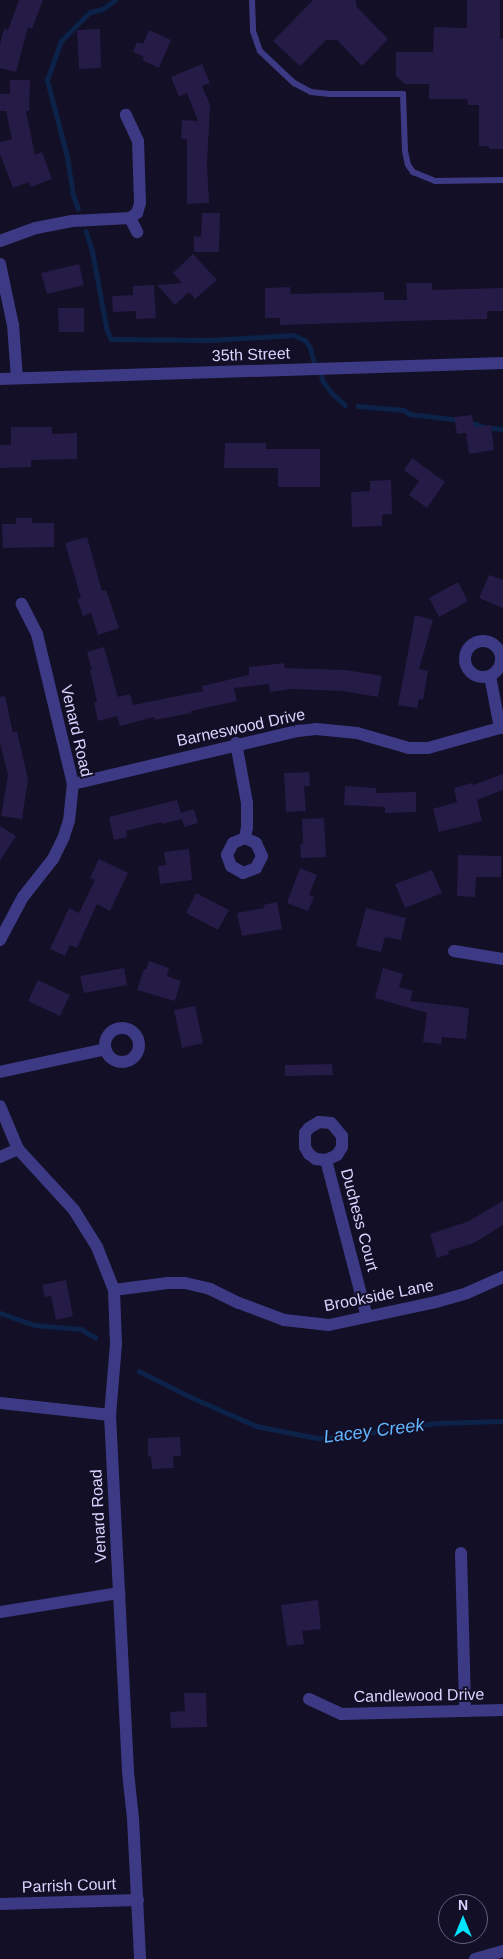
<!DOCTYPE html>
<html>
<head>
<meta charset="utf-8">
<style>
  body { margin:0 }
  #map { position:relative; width:503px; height:1959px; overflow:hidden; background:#130f26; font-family:Arial,sans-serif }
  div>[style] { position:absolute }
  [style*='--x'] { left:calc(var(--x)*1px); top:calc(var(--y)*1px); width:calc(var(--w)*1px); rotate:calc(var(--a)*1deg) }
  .stream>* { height:4.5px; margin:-2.25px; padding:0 2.25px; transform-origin:2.25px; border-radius:2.25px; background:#0c2248 }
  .building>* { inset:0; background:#241b47 }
  .service>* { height:6px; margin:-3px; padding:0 3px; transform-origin:3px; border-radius:3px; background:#3d3a85 }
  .minor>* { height:12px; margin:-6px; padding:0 6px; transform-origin:6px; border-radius:6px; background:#3d3a85 }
  .minor>.ring { margin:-6px; padding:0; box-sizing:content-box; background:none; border:12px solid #3d3a85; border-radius:50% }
  span { translate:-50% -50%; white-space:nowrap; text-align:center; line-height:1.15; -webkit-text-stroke:4px #130f26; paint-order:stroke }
  .street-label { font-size:16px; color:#d9d4ff }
  .water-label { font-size:18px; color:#62b6ff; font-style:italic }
  .north { position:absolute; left:438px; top:1894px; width:50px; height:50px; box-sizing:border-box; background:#130f26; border:1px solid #625e7d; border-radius:50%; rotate:0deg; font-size:14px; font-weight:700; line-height:20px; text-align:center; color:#d9d4ff }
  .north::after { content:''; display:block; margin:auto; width:18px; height:22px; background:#00e5ff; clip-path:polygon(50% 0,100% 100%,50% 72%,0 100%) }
</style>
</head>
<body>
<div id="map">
  <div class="stream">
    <div style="--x:78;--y:209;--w:15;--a:-110"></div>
    <div style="--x:73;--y:195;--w:38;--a:-99"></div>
    <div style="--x:67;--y:157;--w:80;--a:-104.6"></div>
    <div style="--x:47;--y:80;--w:41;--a:-70.3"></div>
    <div style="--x:61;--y:41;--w:41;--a:-45"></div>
    <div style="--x:90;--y:12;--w:13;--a:-13"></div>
    <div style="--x:103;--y:9;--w:15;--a:-37"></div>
    <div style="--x:86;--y:231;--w:19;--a:72"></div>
    <div style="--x:92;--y:249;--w:81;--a:79.4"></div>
    <div style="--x:107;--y:329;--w:11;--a:68"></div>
    <div style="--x:111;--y:339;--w:99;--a:0.6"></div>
    <div style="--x:210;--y:340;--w:83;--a:-3.4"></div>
    <div style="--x:293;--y:335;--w:13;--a:23"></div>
    <div style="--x:305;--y:340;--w:9;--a:54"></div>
    <div style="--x:310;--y:347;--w:18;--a:74"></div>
    <div style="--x:320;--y:371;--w:10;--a:73"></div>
    <div style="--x:323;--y:381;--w:14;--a:54"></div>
    <div style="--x:331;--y:392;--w:19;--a:43"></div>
    <div style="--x:358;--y:406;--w:46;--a:5"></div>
    <div style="--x:404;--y:410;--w:7;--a:34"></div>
    <div style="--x:410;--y:414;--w:50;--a:6.8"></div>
    <div style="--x:468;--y:421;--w:16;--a:22"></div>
    <div style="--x:483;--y:427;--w:20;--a:6"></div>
    <div style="--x:0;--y:1313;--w:36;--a:19"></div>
    <div style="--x:34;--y:1325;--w:47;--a:4.9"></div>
    <div style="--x:81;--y:1329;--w:17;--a:31"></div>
    <div style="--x:139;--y:1371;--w:58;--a:26.6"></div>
    <div style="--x:191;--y:1397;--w:71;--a:24"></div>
    <div style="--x:256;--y:1426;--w:62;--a:11.1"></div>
    <div style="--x:317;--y:1438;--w:23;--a:-2"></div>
    <div style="--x:340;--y:1437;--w:97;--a:-8.3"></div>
    <div style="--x:436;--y:1423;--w:67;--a:-1.7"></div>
  </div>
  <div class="building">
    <div style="clip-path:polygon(19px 0,43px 0,32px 29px,28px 27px,16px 72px,0 68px,0 44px,4px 29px,8px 30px)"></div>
    <div style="clip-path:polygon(313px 0,356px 0,356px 6px,388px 39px,362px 66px,337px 40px,326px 40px,300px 66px,273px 41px)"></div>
    <div style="clip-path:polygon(467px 0,500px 0,500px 39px,503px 38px,503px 149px,489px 149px,489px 146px,479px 146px,479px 105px,468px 105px,467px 99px,429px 99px,429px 84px,405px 84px,396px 76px,396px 52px,433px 52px,434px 27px,467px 28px)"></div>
    <div style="clip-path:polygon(100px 29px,101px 68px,79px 69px,77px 30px)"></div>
    <div style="clip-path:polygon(149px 30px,171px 40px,159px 68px,142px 60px,144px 57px,133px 52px,137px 42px,143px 44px)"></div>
    <div style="clip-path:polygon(202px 64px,210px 83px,202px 86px,210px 105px,207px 164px,209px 203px,187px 204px,187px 139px,181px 139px,182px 120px,198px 121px,187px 93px,179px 97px,171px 77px)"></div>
    <div style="clip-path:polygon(10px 80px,30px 80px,29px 111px,26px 111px,35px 155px,42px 152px,52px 179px,31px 187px,29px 182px,13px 188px,0 154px,0 142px,12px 139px,6px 111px,0 111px,0 94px,10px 94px)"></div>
    <div style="clip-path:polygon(202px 213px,220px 213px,219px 252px,194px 252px,194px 236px,201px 237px)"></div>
    <div style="clip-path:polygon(193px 254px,217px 280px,195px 299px,189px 292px,175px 305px,157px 285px,182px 283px,173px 273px)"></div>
    <div style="clip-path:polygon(79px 264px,84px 285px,47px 294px,41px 273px)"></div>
    <div style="clip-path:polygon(406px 283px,432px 283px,432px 290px,503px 288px,503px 311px,487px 311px,487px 319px,439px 320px,280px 325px,280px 318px,265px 318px,265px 288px,290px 287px,291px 294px,384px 292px,384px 300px,407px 300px)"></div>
    <div style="clip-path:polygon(154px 285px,156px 318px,136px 319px,136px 311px,113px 312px,112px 296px,133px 295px,133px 286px)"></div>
    <div style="clip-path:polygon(58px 308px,84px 308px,84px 332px,59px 332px)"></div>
    <div style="clip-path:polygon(472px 415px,474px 427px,491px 425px,494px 450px,469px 454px,466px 433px,457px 434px,454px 417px)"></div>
    <div style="clip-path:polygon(11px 427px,52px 427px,52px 434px,77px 433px,77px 459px,31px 460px,31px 467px,0 468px,0 445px,11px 445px)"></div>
    <div style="clip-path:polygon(225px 443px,266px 443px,266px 449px,320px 449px,320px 487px,278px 487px,278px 468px,224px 468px)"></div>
    <div style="clip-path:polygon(412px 458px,445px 482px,427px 508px,409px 495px,419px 481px,404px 470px)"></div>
    <div style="clip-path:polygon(391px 480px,392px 514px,382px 515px,382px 526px,352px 527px,351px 492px,370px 491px,370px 481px)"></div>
    <div style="clip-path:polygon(16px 518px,32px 518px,32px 523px,54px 523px,54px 547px,3px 548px,2px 524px,16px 524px)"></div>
    <div style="clip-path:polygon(87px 537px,102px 591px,106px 590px,119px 628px,98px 635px,91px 613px,83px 616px,77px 599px,81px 598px,65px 543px)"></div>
    <div style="clip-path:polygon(489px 575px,503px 580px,503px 608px,479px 598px)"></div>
    <div style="clip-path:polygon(458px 582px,468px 601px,439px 617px,429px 598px)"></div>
    <div style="clip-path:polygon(415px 615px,433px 620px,419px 669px,428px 671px,423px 700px,419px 699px,417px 708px,398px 705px)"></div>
    <div style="clip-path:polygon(104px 647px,118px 697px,130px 694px,133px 705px,203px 691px,202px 686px,249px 675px,249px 667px,284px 663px,285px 668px,346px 670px,382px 676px,378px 697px,343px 691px,292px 689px,270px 692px,269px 684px,234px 688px,237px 701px,191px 711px,191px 713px,155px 720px,154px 717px,120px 726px,117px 716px,98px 721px,94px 703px,97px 702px,90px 670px,92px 670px,87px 652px)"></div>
    <div style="clip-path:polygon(5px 696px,13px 733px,17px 731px,28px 779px,22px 819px,1px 816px,8px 775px,0 743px,0 697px)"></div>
    <div style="clip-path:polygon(309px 772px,310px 786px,304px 786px,306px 811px,286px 812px,284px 773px)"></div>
    <div style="clip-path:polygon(503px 774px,503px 790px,477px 800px,482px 821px,439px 832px,433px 809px,457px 802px,454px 788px,472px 783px,473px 785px)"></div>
    <div style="clip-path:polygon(345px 786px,376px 788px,376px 793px,416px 792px,416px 812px,385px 813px,385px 807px,344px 805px)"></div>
    <div style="clip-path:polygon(177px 800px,181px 813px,194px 809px,198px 823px,184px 827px,182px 819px,162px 824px,161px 822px,126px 831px,127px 837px,114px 840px,109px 817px)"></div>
    <div style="clip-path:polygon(324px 818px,326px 857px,301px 858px,300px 844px,303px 844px,302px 819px)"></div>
    <div style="clip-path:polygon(0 826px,16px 836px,0 861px)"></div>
    <div style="clip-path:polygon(189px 849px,192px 880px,160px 884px,158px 866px,166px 865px,164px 852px)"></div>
    <div style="clip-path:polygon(458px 855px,501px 856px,501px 877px,476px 877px,475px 897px,457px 896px)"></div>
    <div style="clip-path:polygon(99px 859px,128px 873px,110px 911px,97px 904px,77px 948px,70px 945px,65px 956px,50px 949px,69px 908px,79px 913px,95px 880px,90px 878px)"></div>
    <div style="clip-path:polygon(300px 868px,317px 875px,309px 895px,314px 897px,308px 911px,287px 903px)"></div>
    <div style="clip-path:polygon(432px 870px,442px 893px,405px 908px,395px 884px)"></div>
    <div style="clip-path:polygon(196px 893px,229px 910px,218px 930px,186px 913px)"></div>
    <div style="clip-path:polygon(277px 902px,282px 929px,242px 936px,237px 913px,264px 908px,263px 905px)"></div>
    <div style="clip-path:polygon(366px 908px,406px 918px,401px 940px,385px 937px,381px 952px,356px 946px)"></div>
    <div style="clip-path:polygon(149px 961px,169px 968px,167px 976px,181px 981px,175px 1001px,137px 990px,144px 969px,146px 970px)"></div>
    <div style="clip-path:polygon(124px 968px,127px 985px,84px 993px,80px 976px)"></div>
    <div style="clip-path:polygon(383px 968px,403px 974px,399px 987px,413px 991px,410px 1001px,469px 1008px,466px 1039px,442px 1037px,441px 1044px,423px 1042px,427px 1013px,375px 998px)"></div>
    <div style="clip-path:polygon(38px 980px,70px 995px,60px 1016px,28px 1001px)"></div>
    <div style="clip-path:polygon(195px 1006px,203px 1043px,182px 1048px,174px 1010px)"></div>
    <div style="clip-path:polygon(332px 1064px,333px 1075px,285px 1076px,285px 1065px)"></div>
    <div style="clip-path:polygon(503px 1201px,503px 1225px,474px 1243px,448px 1251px,449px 1254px,437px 1258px,430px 1234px,467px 1222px)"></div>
    <div style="clip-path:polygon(66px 1280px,73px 1316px,56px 1320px,51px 1296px,45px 1297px,42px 1285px)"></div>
    <div style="clip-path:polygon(180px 1437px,181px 1456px,173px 1456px,174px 1468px,152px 1469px,151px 1456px,148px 1457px,148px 1438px)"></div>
    <div style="clip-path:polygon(318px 1600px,321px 1629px,302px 1631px,304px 1644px,287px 1646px,281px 1605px)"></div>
    <div style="clip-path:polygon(184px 1693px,206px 1693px,207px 1727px,171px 1728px,170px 1712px,185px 1711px)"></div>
  </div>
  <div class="service">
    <div style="--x:252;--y:0;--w:31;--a:88"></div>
    <div style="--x:253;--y:31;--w:21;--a:71"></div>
    <div style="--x:260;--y:51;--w:47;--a:43.3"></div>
    <div style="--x:294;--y:83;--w:19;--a:28"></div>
    <div style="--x:311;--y:92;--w:19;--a:6"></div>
    <div style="--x:330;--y:94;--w:73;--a:0"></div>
    <div style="--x:403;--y:94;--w:57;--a:88"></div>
    <div style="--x:405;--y:151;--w:14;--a:78"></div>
    <div style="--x:408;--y:165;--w:9;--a:54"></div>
    <div style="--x:413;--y:172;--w:24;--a:22"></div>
    <div style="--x:435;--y:181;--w:68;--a:-0.8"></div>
  </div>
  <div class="minor">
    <div style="--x:130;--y:218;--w:16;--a:63"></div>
    <div style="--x:0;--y:241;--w:38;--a:-20"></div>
    <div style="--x:36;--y:228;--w:38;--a:-11"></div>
    <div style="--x:73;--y:221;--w:57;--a:-3"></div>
    <div style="--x:130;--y:218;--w:9;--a:-36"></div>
    <div style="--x:137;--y:213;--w:10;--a:-73"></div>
    <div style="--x:140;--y:203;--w:62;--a:-91.8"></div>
    <div style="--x:138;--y:141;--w:29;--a:-115"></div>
    <div style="--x:0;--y:264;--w:62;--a:78"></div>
    <div style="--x:13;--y:325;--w:53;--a:85.7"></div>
    <div style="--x:0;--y:379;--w:503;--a:-1.82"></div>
    <div class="ring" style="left:465px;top:641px;width:24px;height:24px"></div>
    <div style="--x:490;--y:676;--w:53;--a:79.1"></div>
    <div style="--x:236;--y:743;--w:61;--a:79.6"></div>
    <div style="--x:247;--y:803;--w:24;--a:90"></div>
    <div style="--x:247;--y:827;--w:11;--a:100"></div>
    <div style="--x:245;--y:838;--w:13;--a:157"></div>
    <div style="--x:233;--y:843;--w:13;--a:117"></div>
    <div style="--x:227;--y:855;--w:12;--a:70"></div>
    <div style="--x:231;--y:866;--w:14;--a:30"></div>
    <div style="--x:243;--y:873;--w:14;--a:-21"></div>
    <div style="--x:256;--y:868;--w:13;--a:-63"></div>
    <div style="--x:262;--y:856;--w:14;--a:-115"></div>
    <div style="--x:256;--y:843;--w:12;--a:-156"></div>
    <div style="--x:73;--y:784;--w:231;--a:-13.3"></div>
    <div style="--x:298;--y:731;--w:18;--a:-6"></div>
    <div style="--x:316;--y:729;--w:41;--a:5.6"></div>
    <div style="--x:357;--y:733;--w:54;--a:16.1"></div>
    <div style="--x:409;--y:748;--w:19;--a:0"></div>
    <div style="--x:428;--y:748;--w:78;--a:-15.6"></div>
    <div style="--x:0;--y:940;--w:49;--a:-61.9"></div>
    <div style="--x:23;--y:897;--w:48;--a:-51.7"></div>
    <div style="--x:53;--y:859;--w:25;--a:-64"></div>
    <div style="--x:64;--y:836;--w:16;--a:-72"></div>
    <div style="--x:69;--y:821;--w:37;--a:-84"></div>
    <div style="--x:73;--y:784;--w:154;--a:-103.5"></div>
    <div style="--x:37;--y:634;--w:34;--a:-117"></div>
    <div style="--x:454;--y:951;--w:50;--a:9.3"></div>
    <div class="ring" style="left:105px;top:1028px;width:22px;height:22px"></div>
    <div style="--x:0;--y:1072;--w:108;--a:-12.2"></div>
    <div style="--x:0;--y:1106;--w:47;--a:67.3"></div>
    <div style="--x:18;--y:1149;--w:83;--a:47.4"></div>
    <div style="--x:74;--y:1210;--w:44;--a:58.1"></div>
    <div style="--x:97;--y:1247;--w:46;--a:68.4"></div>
    <div style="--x:114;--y:1290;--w:54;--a:87.9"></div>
    <div style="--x:116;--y:1344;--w:71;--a:94.8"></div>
    <div style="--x:110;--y:1415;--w:357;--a:87.1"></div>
    <div style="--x:128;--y:1772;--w:47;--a:83.9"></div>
    <div style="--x:133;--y:1819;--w:140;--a:87.1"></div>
    <div style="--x:0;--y:1157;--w:20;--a:-24"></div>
    <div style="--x:326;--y:1160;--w:12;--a:-24"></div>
    <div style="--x:337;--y:1155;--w:9;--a:-58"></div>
    <div style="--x:342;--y:1147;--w:11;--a:-90"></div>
    <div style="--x:342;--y:1136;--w:17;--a:-130"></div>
    <div style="--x:331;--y:1123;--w:12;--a:-175"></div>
    <div style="--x:319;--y:1122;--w:12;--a:149"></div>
    <div style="--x:309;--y:1128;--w:6;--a:129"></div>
    <div style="--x:305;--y:1133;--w:14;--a:90"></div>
    <div style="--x:305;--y:1147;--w:8;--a:60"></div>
    <div style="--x:309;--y:1154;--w:9;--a:36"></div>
    <div style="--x:316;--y:1159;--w:10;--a:6"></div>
    <div style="--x:326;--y:1160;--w:162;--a:75.4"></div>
    <div style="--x:114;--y:1290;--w:54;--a:-7.4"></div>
    <div style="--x:168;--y:1283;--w:17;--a:0"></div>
    <div style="--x:185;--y:1283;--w:26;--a:13"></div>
    <div style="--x:210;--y:1289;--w:32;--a:26"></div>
    <div style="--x:239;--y:1303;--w:48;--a:20.7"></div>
    <div style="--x:284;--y:1320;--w:45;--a:6.3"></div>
    <div style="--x:329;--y:1325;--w:109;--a:-12.1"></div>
    <div style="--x:436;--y:1302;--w:32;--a:-16"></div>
    <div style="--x:467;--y:1293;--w:39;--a:-24"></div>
    <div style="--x:0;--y:1403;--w:111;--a:6.2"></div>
    <div style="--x:461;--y:1553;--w:158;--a:88.5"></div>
    <div style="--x:0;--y:1612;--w:121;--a:-9.1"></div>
    <div style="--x:309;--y:1699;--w:35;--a:25"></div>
    <div style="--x:341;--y:1714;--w:162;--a:-1.4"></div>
    <div style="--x:0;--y:1904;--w:138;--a:-1.7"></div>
    <div style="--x:475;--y:1959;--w:29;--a:-16"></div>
  </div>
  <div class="street-label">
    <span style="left:251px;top:355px;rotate:-2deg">35th Street</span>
    <span style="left:241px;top:728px;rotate:-12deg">Barneswood Drive</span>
    <span style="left:76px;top:731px;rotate:77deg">Venard Road</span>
    <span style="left:359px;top:1220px;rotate:75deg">Duchess Court</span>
    <span style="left:379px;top:1296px;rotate:-11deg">Brookside Lane</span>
    <span style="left:99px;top:1516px;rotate:-93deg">Venard Road</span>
    <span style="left:419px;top:1696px;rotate:-1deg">Candlewood Drive</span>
    <span style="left:69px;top:1886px;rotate:-2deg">Parrish Court</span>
  </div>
  <div class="water-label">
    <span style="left:374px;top:1431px;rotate:-7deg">Lacey Creek</span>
  </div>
  <div class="north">N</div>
</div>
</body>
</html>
